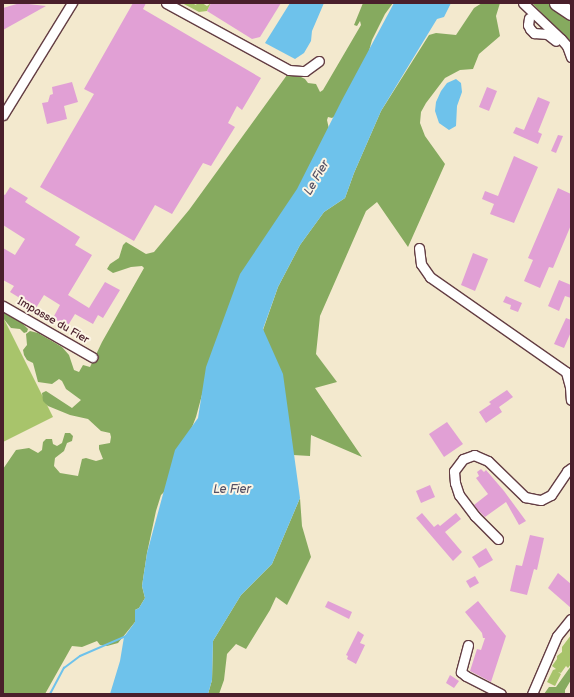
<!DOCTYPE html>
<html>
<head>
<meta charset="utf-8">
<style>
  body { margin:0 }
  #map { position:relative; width:574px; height:697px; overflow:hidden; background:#f3e9ce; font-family:"Balsamiq Sans",sans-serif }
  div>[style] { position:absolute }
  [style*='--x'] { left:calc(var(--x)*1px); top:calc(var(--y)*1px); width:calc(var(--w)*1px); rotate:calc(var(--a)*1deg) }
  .green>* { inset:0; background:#a8c46b }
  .forest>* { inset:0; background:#86aa5f }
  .water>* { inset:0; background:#6ec2eb }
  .stream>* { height:2px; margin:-1px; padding:0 1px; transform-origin:1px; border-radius:1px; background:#6ec2eb }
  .building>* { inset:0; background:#e1a0d5 }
  .roads { filter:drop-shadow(1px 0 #633d43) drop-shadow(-1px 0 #633d43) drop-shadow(0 1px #633d43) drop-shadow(0 -1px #633d43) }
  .minor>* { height:9px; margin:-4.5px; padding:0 4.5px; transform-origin:4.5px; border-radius:4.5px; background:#fff }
  .highway>* { height:13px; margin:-6.5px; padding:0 6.5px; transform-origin:6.5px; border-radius:6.5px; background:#fff }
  span { translate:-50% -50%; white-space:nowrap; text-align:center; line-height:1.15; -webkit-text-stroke:4px #fcf5e5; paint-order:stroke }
  .street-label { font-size:11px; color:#4a1f2b }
  .water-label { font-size:12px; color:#555065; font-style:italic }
  .frame { position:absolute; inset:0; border:4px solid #4a1f2b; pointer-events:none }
</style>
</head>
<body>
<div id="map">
  <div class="green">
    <div style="clip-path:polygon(182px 3px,192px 3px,196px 5px,197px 3px,202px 3px,207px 6px,211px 3px,207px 11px,199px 12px)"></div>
    <div style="clip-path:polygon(4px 319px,53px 417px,3px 442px,3px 320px)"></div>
    <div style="clip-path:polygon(571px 635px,571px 664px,568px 668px,566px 666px,561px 673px,558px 672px,561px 674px,555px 686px,547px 682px,553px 670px,556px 669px,552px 666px,557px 659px,557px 656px,562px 652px,562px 647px)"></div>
  </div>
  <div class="forest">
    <div style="clip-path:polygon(363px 3px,393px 3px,385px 14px,372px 40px,367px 58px,338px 114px,332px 118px,328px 117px,327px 120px,329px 129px,203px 391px,196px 417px,168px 488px,161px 495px,156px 511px,147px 553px,142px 586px,145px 598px,139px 608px,135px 610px,135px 622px,118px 643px,107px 646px,100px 645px,97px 641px,82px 647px,72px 646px,45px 694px,3px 694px,3px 469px,16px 450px,29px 448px,38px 453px,42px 450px,43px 442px,46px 439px,52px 439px,53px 444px,57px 446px,62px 443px,65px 433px,70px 433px,73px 436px,72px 441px,67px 443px,64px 451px,55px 458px,54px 466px,60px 473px,78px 476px,82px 459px,86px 458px,96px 461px,103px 459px,99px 449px,99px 445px,110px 443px,111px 437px,110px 433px,101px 431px,88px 419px,70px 415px,48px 406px,43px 401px,42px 393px,46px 391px,72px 408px,81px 400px,66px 389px,62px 381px,59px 379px,52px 384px,38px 382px,33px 363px,27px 360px,24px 355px,23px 350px,27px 345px,26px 334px,30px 331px,38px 333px,62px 347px,69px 355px,74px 370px,79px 372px,83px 365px,90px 367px,102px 342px,144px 268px,142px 266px,131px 267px,113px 273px,107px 269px,110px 264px,119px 258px,123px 245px,126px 242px,146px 254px,154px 252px,189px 210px,287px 75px,301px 77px,305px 79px,308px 83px,316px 84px,320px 92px,323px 90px,361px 25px,360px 21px,357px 26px,354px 25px)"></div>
    <div style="clip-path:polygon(482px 3px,500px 3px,496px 16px,500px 36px,479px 54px,473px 69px,460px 70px,445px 78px,426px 103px,421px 112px,420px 123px,425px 136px,445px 164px,408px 247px,377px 202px,366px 211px,320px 316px,316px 354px,337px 382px,315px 388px,362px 457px,311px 435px,310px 456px,293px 455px,288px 419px,263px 330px,278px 287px,300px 245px,324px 212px,345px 198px,354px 173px,381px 111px,429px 35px,436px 33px,456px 35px,474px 8px)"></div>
    <div style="clip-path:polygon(532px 3px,550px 3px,571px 17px,571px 44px)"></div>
    <div style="clip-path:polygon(3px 312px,20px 321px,28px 329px,27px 332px,24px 333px,20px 329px,11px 328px,3px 318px)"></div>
    <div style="clip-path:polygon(300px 498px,302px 526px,311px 557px,287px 605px,276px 597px,270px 610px,246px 649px,236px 644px,227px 654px,224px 680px,219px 694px,208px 694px,212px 680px,213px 641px,241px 595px,272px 564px)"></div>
    <div style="clip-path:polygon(571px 666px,571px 680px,565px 690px,565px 694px,544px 694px,549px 687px,556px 687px)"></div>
  </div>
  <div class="water">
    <div style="clip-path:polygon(290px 3px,324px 3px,312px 31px,311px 41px,304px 53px,295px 59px,265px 43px)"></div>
    <div style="clip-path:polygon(394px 3px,451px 3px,444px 17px,437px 19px,381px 111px,354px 173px,345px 198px,324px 212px,300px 245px,278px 287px,263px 329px,283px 374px,300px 498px,272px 564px,241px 595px,213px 641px,212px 680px,208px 694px,110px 694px,120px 661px,124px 637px,135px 622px,135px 610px,139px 608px,145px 598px,142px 586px,147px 553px,175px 450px,198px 418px,206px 367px,240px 274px,297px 189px,342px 100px)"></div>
    <div style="clip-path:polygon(456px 79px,461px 83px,462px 92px,457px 106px,456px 126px,449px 130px,439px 123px,435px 111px,436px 102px,441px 91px,447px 83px)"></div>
  </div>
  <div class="stream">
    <div style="--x:50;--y:694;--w:30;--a:-62"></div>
    <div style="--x:64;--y:668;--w:20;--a:-37"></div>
    <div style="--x:80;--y:656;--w:50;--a:-23.5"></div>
  </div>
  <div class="building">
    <div style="clip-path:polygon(20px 3px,46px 6px,3px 30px,3px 8px)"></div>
    <div style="clip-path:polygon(133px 3px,146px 3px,143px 9px,261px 78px,242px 110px,237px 106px,228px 123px,235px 127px,211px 166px,203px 163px,172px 214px,155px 205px,134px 241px,40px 187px,94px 94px,84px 89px)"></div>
    <div style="clip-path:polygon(211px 3px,281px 3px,260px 37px,252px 39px,207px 11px)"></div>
    <div style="clip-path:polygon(72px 82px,78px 102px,64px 106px,67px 119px,47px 124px,42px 103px,48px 102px,50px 95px,53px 94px,52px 87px)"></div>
    <div style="clip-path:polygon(487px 87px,497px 91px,489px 111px,479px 107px)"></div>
    <div style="clip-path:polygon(538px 97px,550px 102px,538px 132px,542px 134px,538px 144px,513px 133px,516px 127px,524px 130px)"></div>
    <div style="clip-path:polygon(558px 135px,563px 136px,556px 153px,551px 151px)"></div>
    <div style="clip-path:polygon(514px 156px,538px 167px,514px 223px,490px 214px,494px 204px,482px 199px,485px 191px,498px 196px)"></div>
    <div style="clip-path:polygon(10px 187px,28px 198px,25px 202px,80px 237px,75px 245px,92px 255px,68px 295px,89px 308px,105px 282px,120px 290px,103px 318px,98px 315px,93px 324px,75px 314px,67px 327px,53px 318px,60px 305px,44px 295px,36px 308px,10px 292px,14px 286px,3px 280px,3px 248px,15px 255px,25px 239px,3px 225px,3px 194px,5px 195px)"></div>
    <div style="clip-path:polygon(558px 188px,571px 194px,571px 225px,553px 268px,549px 267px,540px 288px,524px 281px,533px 260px,528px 258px)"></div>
    <div style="clip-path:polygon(473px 253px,488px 259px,475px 291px,461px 285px)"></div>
    <div style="clip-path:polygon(559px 280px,571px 285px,571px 298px,565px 296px,559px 311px,548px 306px)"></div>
    <div style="clip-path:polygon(506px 296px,522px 303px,518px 312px,510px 309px,511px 305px,503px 302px)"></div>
    <div style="clip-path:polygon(566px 318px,571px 320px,571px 332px,564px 348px,554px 344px)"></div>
    <div style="clip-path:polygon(507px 390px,513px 397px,499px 407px,502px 412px,486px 423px,479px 412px,491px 404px,489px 402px)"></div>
    <div style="clip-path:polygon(447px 422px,463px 444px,444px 457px,429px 434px)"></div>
    <div style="clip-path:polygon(481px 469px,484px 472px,486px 470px,504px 491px,526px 521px,519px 525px,506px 502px,485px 517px,478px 510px,474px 505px,488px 494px,476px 478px,479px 476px,477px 472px)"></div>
    <div style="clip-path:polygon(430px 485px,435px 497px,421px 503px,416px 491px)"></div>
    <div style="clip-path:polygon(422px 513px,434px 527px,438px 524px,440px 526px,456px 513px,461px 519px,445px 532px,462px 552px,453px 561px,416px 518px)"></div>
    <div style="clip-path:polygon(530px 535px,544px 538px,537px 570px,534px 569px,527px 595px,510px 591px,516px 565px,522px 566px)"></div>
    <div style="clip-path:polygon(486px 548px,493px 560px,479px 568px,472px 557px)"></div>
    <div style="clip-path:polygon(558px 573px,571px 584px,571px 608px,548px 588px)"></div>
    <div style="clip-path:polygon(475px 576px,479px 583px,470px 588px,466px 581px)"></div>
    <div style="clip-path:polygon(328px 601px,352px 612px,349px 619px,325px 607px)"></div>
    <div style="clip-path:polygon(478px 601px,506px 636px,491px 682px,470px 671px,477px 649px,481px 650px,485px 638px,483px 638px,482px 633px,465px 612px)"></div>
    <div style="clip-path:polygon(358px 631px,364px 635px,360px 643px,365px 645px,356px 664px,347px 659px,348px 656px,346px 655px)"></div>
    <div style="clip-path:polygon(450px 675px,459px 681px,454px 688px,446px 683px)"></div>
  </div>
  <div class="roads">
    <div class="minor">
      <div style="--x:166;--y:3;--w:140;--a:28.6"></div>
      <div style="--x:289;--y:70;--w:16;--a:4"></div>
      <div style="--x:305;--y:71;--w:17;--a:-36"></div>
      <div style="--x:523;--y:3;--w:52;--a:43.5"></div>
      <div style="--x:561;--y:39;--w:9;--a:49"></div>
      <div style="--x:567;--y:46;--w:12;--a:70"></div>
      <div style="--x:529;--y:18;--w:7;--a:98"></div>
      <div style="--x:528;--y:25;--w:4;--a:63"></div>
      <div style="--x:530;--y:29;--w:6;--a:45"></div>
      <div style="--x:534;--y:33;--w:13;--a:4"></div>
      <div style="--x:547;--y:34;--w:11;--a:38"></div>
      <div style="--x:3;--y:115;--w:132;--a:-58.4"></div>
      <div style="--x:419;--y:248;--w:16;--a:83"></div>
      <div style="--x:421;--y:264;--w:16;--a:55"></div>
      <div style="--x:430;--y:277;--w:166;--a:34.9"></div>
      <div style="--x:566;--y:372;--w:16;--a:75"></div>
      <div style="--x:570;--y:387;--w:13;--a:86"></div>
      <div style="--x:3;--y:306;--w:103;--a:29.8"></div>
      <div style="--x:498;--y:539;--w:33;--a:-135"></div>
      <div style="--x:475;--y:516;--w:26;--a:-127"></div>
      <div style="--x:459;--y:495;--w:13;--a:-108"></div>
      <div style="--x:455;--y:483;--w:12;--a:-95"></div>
      <div style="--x:454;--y:471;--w:15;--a:-53"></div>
      <div style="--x:463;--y:459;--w:12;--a:-20"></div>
      <div style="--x:474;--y:455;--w:15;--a:23"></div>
      <div style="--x:488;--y:461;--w:52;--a:44.2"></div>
      <div style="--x:525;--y:497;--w:16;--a:11"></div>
      <div style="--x:541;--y:500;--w:11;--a:-27"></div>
      <div style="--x:551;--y:495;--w:29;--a:-56"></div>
      <div style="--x:567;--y:471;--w:5;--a:-37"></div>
      <div style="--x:468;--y:645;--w:28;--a:105"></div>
      <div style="--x:461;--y:672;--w:6;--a:39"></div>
      <div style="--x:466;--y:676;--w:39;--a:27"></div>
      <div style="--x:532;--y:694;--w:63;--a:-66.7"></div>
      <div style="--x:557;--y:636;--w:22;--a:-51"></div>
    </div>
    <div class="highway">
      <div style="--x:556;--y:3;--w:18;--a:34"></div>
    </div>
  </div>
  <div class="street-label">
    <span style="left:53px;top:321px;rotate:30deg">Impasse du Fier</span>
  </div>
  <div class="water-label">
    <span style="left:317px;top:178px;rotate:-60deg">Le Fier</span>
    <span style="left:232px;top:490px">Le Fier</span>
  </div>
  <div class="frame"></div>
</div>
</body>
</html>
